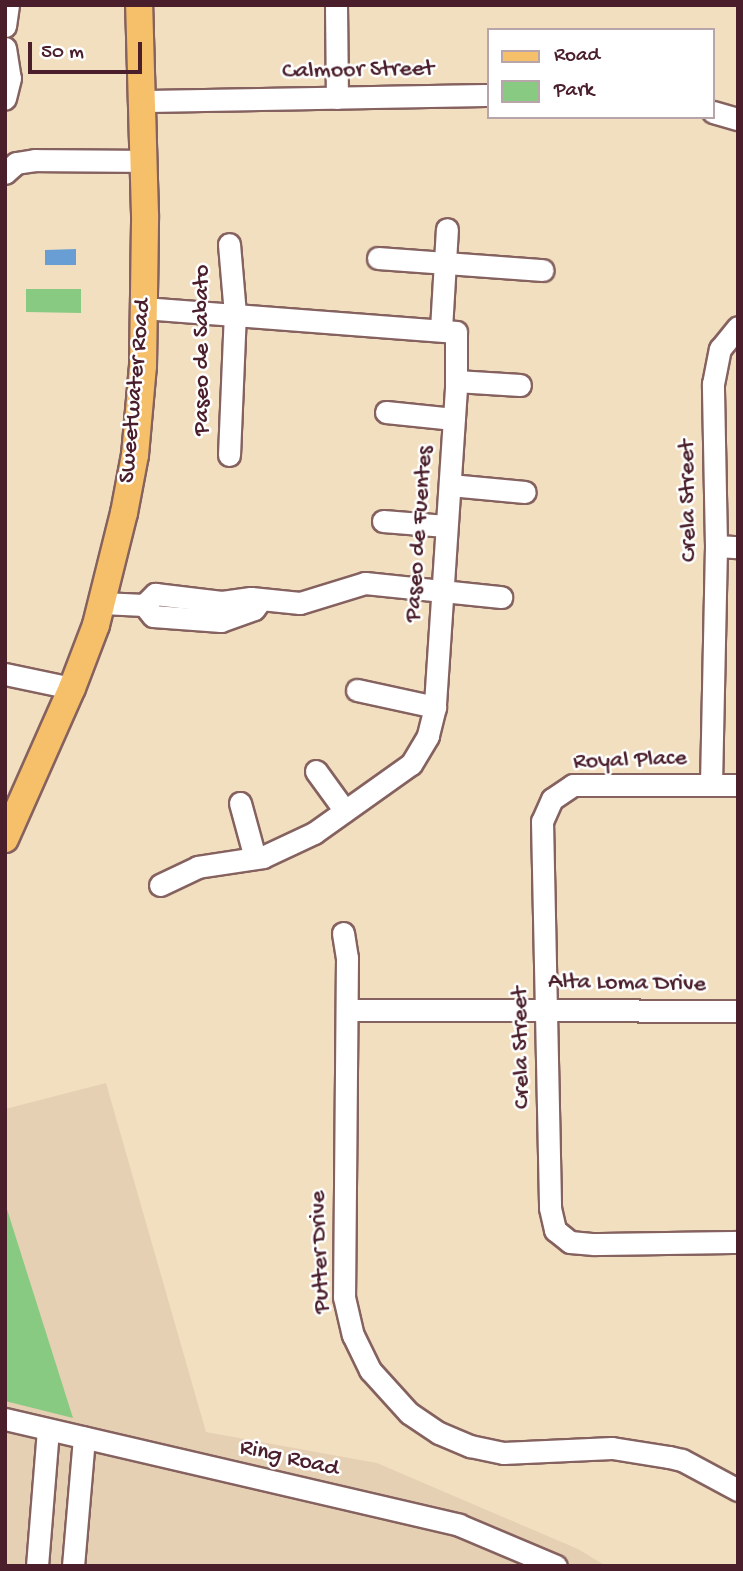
<!DOCTYPE html>
<html>
<head>
<meta charset="utf-8">
<style>
  body { margin:0 }
  #map { position:relative; width:743px; height:1571px; overflow:hidden; background:#f2dfc0; font-family:"Gochi Hand",sans-serif }
  div>[style] { position:absolute }
  [style*='--x'] { left:calc(var(--x)*1px); top:calc(var(--y)*1px); width:calc(var(--w)*1px); rotate:calc(var(--a)*1deg) }
  .built>* { inset:0; background:#e6d0b4 }
  .green>* { inset:0; background:#89ca82 }
  .water>* { inset:0; background:#699ed5 }
  .roads { filter:drop-shadow(2px 0 #85625f) drop-shadow(-2px 0 #85625f) drop-shadow(0 2px #85625f) drop-shadow(0 -2px #85625f) }
  .minor>* { height:21px; margin:-10.5px; padding:0 10.5px; transform-origin:10.5px; border-radius:10.5px; background:#fff }
  .major>* { height:26px; margin:-13px; padding:0 13px; transform-origin:13px; border-radius:13px; background:#f6c06b }
  span { translate:-50% -50%; white-space:nowrap; text-align:center; line-height:1.15; -webkit-text-stroke:5px #fff; paint-order:stroke }
  .street-label { font-size:24px; color:#4a1f2b }
  .frame { position:absolute; inset:0; border:7px solid #4a1f2b; pointer-events:none }
  .legend { position:absolute; left:487px; top:28px; width:228px; height:91px; box-sizing:border-box; background:#fff; border:2px solid #b7a5aa; margin:0; padding:9px 12px; list-style:none; font-size:21px; color:#4a1f2b }
  .legend li { display:flex; align-items:center; gap:14px; height:35px }
  .legend b { width:35px; border:2px solid #b7a5aa }
  .scale { position:absolute; left:28px; top:42px; width:114px; height:32px; box-sizing:border-box; border:4px solid #4a1f2b; border-top:0; padding-left:9px; font-size:21px; line-height:24px; white-space:nowrap; color:#4a1f2b; -webkit-text-stroke:5px #fff; paint-order:stroke }
</style>
</head>
<body>
<div id="map">
  <div class="built">
    <div style="clip-path:polygon(106px 1083px,206px 1432px,377px 1463px,578px 1549px,606px 1566px,5px 1566px,5px 1109px)"></div>
  </div>
  <div class="green">
    <div style="clip-path:polygon(26px 289px,81px 289px,81px 313px,26px 312px)"></div>
    <div style="clip-path:polygon(5px 1203px,73px 1418px,5px 1401px)"></div>
  </div>
  <div class="water">
    <div style="clip-path:polygon(76px 249px,76px 265px,45px 265px,45px 250px)"></div>
  </div>
  <div class="roads">
    <div class="minor">
      <div style="--x:336;--y:5;--w:93;--a:89.4"></div>
      <div style="--x:5;--y:26;--w:21;--a:-82"></div>
      <div style="--x:5;--y:48;--w:30;--a:81"></div>
      <div style="--x:10;--y:78;--w:21;--a:104"></div>
      <div style="--x:144;--y:101;--w:345;--a:-1"></div>
      <div style="--x:713;--y:112;--w:26;--a:16"></div>
      <div style="--x:5;--y:173;--w:15;--a:-42"></div>
      <div style="--x:16;--y:163;--w:19;--a:-9"></div>
      <div style="--x:35;--y:160;--w:109;--a:0.5"></div>
      <div style="--x:378;--y:258;--w:165;--a:4.2"></div>
      <div style="--x:144;--y:308;--w:313;--a:4.4"></div>
      <div style="--x:456;--y:332;--w:56;--a:90"></div>
      <div style="--x:456;--y:388;--w:320;--a:93.8"></div>
      <div style="--x:435;--y:707;--w:30;--a:104"></div>
      <div style="--x:428;--y:736;--w:33;--a:121"></div>
      <div style="--x:411;--y:764;--w:119;--a:144.6"></div>
      <div style="--x:314;--y:833;--w:56;--a:154.8"></div>
      <div style="--x:263;--y:857;--w:66;--a:171.3"></div>
      <div style="--x:198;--y:867;--w:42;--a:154.7"></div>
      <div style="--x:441;--y:329;--w:100;--a:-86.6"></div>
      <div style="--x:456;--y:381;--w:64;--a:3.6"></div>
      <div style="--x:386;--y:412;--w:68;--a:5.9"></div>
      <div style="--x:229;--y:455;--w:141;--a:-87.6"></div>
      <div style="--x:235;--y:314;--w:70;--a:-94.9"></div>
      <div style="--x:450;--y:485;--w:75;--a:5.3"></div>
      <div style="--x:383;--y:521;--w:63;--a:4.5"></div>
      <div style="--x:716;--y:546;--w:22;--a:3"></div>
      <div style="--x:102;--y:603;--w:42;--a:2.7"></div>
      <div style="--x:144;--y:605;--w:14;--a:51"></div>
      <div style="--x:153;--y:616;--w:68;--a:4.2"></div>
      <div style="--x:221;--y:621;--w:35;--a:-20"></div>
      <div style="--x:254;--y:609;--w:9;--a:-54"></div>
      <div style="--x:144;--y:605;--w:16;--a:-45"></div>
      <div style="--x:155;--y:594;--w:67;--a:6.8"></div>
      <div style="--x:222;--y:602;--w:29;--a:-8"></div>
      <div style="--x:251;--y:598;--w:49;--a:5.8"></div>
      <div style="--x:300;--y:603;--w:68;--a:-17.1"></div>
      <div style="--x:365;--y:583;--w:137;--a:5.9"></div>
      <div style="--x:5;--y:674;--w:68;--a:11.8"></div>
      <div style="--x:357;--y:690;--w:80;--a:12.3"></div>
      <div style="--x:316;--y:771;--w:49;--a:54.1"></div>
      <div style="--x:711;--y:785;--w:239;--a:-88.8"></div>
      <div style="--x:716;--y:546;--w:162;--a:-91.1"></div>
      <div style="--x:713;--y:384;--w:36;--a:-79"></div>
      <div style="--x:720;--y:349;--w:28;--a:-51"></div>
      <div style="--x:738;--y:785;--w:165;--a:180"></div>
      <div style="--x:573;--y:785;--w:25;--a:146"></div>
      <div style="--x:552;--y:799;--w:24;--a:114"></div>
      <div style="--x:542;--y:821;--w:387;--a:88.8"></div>
      <div style="--x:550;--y:1208;--w:23;--a:77"></div>
      <div style="--x:555;--y:1230;--w:19;--a:39"></div>
      <div style="--x:570;--y:1242;--w:24;--a:5"></div>
      <div style="--x:594;--y:1244;--w:144;--a:-0.8"></div>
      <div style="--x:240;--y:803;--w:57;--a:74.7"></div>
      <div style="--x:343;--y:933;--w:25;--a:81"></div>
      <div style="--x:347;--y:958;--w:339;--a:90.5"></div>
      <div style="--x:344;--y:1297;--w:39;--a:77"></div>
      <div style="--x:353;--y:1335;--w:39;--a:64"></div>
      <div style="--x:370;--y:1370;--w:58;--a:47.8"></div>
      <div style="--x:409;--y:1413;--w:36;--a:34"></div>
      <div style="--x:439;--y:1433;--w:34;--a:23"></div>
      <div style="--x:470;--y:1446;--w:34;--a:12"></div>
      <div style="--x:503;--y:1453;--w:109;--a:-2.6"></div>
      <div style="--x:612;--y:1448;--w:58;--a:9"></div>
      <div style="--x:669;--y:1457;--w:13;--a:13"></div>
      <div style="--x:682;--y:1460;--w:64;--a:28.2"></div>
      <div style="--x:347;--y:1010;--w:391;--a:0.1"></div>
      <div style="--x:5;--y:1419;--w:466;--a:13.1"></div>
      <div style="--x:459;--y:1525;--w:105;--a:22.9"></div>
      <div style="--x:37;--y:1566;--w:137;--a:-85.4"></div>
      <div style="--x:73;--y:1566;--w:129;--a:-85.1"></div>
    </div>
    <div class="major">
      <div style="--x:5;--y:839;--w:165;--a:-66.1"></div>
      <div style="--x:72;--y:688;--w:67;--a:-69.1"></div>
      <div style="--x:96;--y:625;--w:115;--a:-76"></div>
      <div style="--x:124;--y:513;--w:59;--a:-79.3"></div>
      <div style="--x:135;--y:455;--w:89;--a:-84.9"></div>
      <div style="--x:143;--y:366;--w:151;--a:-89.2"></div>
      <div style="--x:145;--y:215;--w:210;--a:-91.6"></div>
    </div>
  </div>
  <div class="street-label">
    <span style="left:358px;top:71px;rotate:-1deg">Calmoor Street</span>
    <span style="left:203px;top:350px;rotate:-90deg">Paseo de Sabato</span>
    <span style="left:136px;top:391px;rotate:-85deg">Sweetwater Road</span>
    <span style="left:689px;top:501px;rotate:-91deg">Crela Street</span>
    <span style="left:420px;top:534px;rotate:-86deg">Paseo de Fuentes</span>
    <span style="left:630px;top:761px;rotate:-2deg">Royal Place</span>
    <span style="left:627px;top:984px;rotate:1deg">Alta Loma Drive</span>
    <span style="left:522px;top:1048px;rotate:-91deg">Crela Street</span>
    <span style="left:321px;top:1252px;rotate:-92deg">Putter Drive</span>
    <span style="left:289px;top:1459px;rotate:13deg">Ring Road</span>
  </div>
  <div class="frame"></div>
  <ul class="legend">
  <li><b style="height:9px;background:#f6c06b"></b>Road</li>
  <li><b style="height:19px;background:#89ca82"></b>Park</li>
  </ul>
  <div class="scale">50 m</div>
</div>
</body>
</html>
